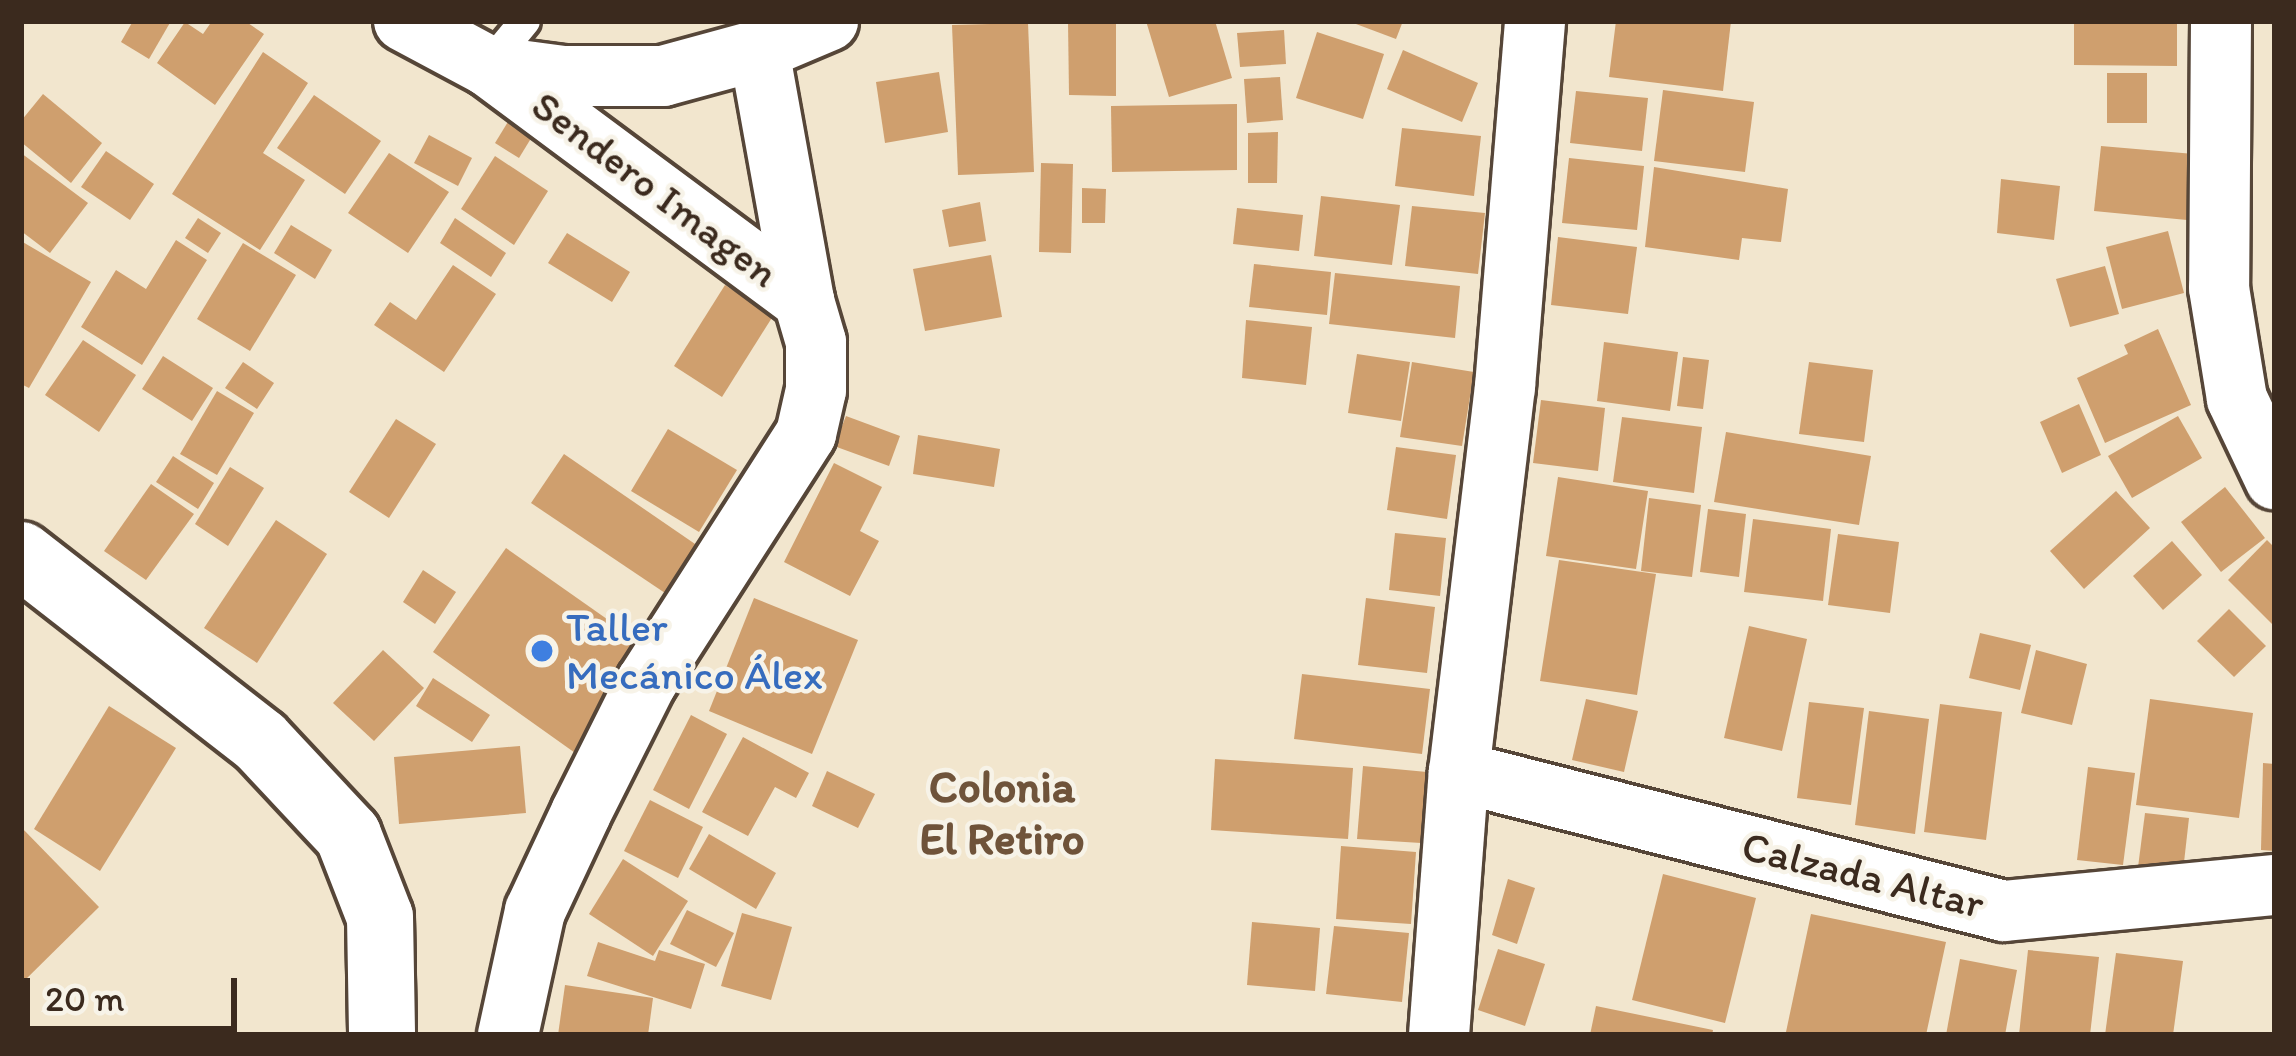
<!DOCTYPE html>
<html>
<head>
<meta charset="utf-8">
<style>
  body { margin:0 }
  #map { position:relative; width:2296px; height:1056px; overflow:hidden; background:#f2e6ce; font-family:Itim,sans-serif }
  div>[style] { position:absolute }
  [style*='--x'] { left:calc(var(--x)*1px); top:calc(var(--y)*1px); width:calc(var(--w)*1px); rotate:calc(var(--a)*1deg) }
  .building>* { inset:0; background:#cf9f6e }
  .roads { filter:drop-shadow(3px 0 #564638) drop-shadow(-3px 0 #564638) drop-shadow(0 3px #564638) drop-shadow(0 -3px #564638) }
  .service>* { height:30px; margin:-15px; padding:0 15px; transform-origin:15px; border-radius:15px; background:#fff }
  .minor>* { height:60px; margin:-30px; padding:0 30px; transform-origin:30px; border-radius:30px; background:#fff }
  .tertiary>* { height:66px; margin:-33px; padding:0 33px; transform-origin:33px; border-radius:33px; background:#fff }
  .dots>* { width:33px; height:33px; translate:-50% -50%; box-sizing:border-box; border:6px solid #f7f3e8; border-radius:50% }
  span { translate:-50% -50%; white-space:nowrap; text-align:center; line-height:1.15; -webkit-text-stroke:9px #f7f3e8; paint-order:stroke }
  .street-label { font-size:42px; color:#3b2a1e }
  .shop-label { font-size:42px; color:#366cbe }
  .left { translate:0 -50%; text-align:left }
  .neighbourhood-label { font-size:45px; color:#6f533a; font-weight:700 }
  .frame { position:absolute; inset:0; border:24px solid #3b2a1e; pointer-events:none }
  .scale { position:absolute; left:24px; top:978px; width:213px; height:54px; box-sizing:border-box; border:6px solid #3b2a1e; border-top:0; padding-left:15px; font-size:36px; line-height:42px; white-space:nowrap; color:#3b2a1e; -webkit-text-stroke:9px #f7f3e8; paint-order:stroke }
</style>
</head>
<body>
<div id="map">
  <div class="building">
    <div style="clip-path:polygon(133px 21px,171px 21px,149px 59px,121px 42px)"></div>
    <div style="clip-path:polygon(212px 21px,245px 21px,264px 34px,215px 105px,157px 63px,185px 22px,203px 34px)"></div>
    <div style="clip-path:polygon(1068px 21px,1116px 21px,1116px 96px,1069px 95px)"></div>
    <div style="clip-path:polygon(1146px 21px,1215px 21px,1232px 78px,1169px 97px)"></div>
    <div style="clip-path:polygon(1348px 21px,1403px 21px,1396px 39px)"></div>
    <div style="clip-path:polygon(1616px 21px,1731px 21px,1723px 91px,1609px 77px)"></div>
    <div style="clip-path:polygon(2074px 21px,2177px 21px,2177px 66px,2074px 65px)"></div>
    <div style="clip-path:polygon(1028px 23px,1034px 172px,958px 175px,952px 25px)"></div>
    <div style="clip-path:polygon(1284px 30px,1286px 64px,1240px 67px,1237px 33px)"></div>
    <div style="clip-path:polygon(1317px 32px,1384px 54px,1363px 119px,1296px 98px)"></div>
    <div style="clip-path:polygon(1403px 50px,1478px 83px,1462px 122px,1387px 89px)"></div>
    <div style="clip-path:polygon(263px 52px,308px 83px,263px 153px,305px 180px,260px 250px,172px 194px)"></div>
    <div style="clip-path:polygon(939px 72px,948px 132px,885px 143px,876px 82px)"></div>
    <div style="clip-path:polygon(2107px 73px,2147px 73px,2147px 123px,2107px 123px)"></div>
    <div style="clip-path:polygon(1280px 77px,1283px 120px,1247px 123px,1244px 79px)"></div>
    <div style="clip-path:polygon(1663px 90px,1754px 102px,1745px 172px,1654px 161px)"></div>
    <div style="clip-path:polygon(1576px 91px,1648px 98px,1642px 151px,1570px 143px)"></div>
    <div style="clip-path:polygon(43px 94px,102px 143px,71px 183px,21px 142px,21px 121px)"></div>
    <div style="clip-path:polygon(314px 95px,381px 141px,345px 194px,277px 148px)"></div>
    <div style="clip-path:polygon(1237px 104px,1237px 170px,1112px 172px,1111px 106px)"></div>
    <div style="clip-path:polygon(517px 107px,541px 122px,519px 158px,495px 143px)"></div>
    <div style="clip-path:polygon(1402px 128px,1481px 136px,1474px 196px,1395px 186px)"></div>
    <div style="clip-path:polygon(1278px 132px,1277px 183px,1248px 183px,1248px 133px)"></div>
    <div style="clip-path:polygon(429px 135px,472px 158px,458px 186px,414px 163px)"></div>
    <div style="clip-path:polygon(2101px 146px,2194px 154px,2187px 220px,2094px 211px)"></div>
    <div style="clip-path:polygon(106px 151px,154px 184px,130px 220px,81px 187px)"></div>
    <div style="clip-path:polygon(21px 153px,88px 203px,50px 253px,21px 231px)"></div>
    <div style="clip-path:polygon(389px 153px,449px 192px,408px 253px,348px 213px)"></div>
    <div style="clip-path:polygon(495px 156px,548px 191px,514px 245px,461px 209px)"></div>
    <div style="clip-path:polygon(1569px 158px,1644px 166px,1637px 230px,1562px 223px)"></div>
    <div style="clip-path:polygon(1041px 163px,1073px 164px,1071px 253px,1039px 252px)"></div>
    <div style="clip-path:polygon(1654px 167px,1788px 189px,1781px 242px,1742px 238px,1739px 260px,1645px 247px)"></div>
    <div style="clip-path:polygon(2001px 179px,2060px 186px,2054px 240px,1997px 233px)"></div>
    <div style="clip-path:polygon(1082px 188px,1106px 189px,1105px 223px,1082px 223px)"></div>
    <div style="clip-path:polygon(1321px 196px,1400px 205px,1392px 265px,1314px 256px)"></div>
    <div style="clip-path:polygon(980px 202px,986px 241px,949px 247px,942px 210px)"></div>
    <div style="clip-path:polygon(1412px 206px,1485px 213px,1478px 274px,1405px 266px)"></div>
    <div style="clip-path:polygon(1237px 208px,1303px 215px,1299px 251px,1233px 244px)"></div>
    <div style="clip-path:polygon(198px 218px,221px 233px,208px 253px,185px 238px)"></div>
    <div style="clip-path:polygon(455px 218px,506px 253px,491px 277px,440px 243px)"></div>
    <div style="clip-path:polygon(291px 225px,332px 250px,315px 279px,274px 253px)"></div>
    <div style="clip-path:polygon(2168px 231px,2184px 293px,2122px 309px,2106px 247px)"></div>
    <div style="clip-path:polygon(567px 233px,630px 272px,612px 302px,548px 263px)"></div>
    <div style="clip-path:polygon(1558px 237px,1637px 247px,1628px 314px,1551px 305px)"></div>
    <div style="clip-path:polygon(176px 240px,207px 260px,142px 365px,81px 327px,116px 270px,146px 289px)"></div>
    <div style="clip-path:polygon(21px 241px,91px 282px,29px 388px,21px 384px)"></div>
    <div style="clip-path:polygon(243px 243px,296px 275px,250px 351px,197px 319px)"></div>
    <div style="clip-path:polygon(991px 255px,1002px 317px,925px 331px,913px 269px)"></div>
    <div style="clip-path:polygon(1254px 264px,1331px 272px,1327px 315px,1249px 307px)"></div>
    <div style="clip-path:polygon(453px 265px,496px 294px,444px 372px,374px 325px,390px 302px,416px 320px)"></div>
    <div style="clip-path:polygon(2105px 266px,2119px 314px,2070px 327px,2056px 279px)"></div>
    <div style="clip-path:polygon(1335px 273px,1460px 286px,1455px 338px,1329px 324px)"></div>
    <div style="clip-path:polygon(725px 285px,773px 316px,722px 397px,674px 366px)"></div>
    <div style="clip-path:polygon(1246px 320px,1312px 327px,1306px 385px,1242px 378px)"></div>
    <div style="clip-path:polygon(2158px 329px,2191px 405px,2105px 443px,2077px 378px,2128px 354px,2124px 345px)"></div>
    <div style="clip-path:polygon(83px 340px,136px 375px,99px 432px,45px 395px)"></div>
    <div style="clip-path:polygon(1604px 342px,1678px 352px,1670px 411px,1597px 401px)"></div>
    <div style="clip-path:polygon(1357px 354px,1410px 362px,1401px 421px,1348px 413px)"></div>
    <div style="clip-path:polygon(163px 356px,213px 388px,192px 421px,142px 389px)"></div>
    <div style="clip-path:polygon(1683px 357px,1709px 360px,1703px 409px,1677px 406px)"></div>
    <div style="clip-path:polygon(243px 362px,274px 383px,257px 409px,225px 388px)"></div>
    <div style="clip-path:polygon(1412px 362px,1474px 372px,1462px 446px,1400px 437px)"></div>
    <div style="clip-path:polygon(1809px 362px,1873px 370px,1864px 442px,1799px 434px)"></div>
    <div style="clip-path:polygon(217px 391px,254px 413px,217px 475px,180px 454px)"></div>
    <div style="clip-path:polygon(1541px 400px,1605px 408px,1598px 471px,1533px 463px)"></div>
    <div style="clip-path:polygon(2079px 404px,2101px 455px,2062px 473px,2040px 422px)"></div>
    <div style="clip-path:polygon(846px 416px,900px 436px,889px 466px,834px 446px)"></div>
    <div style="clip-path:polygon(2178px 416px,2202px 458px,2132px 498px,2108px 456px)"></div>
    <div style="clip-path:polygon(1622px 417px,1702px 427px,1694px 493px,1613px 482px)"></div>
    <div style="clip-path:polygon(396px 419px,436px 444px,389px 518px,349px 492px)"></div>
    <div style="clip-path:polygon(668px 429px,737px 470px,699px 532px,631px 491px)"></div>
    <div style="clip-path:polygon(1726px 432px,1871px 456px,1859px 525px,1714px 502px)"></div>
    <div style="clip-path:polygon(918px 435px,1000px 449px,994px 487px,913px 474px)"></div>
    <div style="clip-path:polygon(1396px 447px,1456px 455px,1447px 519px,1387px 510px)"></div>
    <div style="clip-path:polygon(564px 454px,698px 546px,665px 593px,531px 503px)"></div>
    <div style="clip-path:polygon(173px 456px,214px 483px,198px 509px,156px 482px)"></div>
    <div style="clip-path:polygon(834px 463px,882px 487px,860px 531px,879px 541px,850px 596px,784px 562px)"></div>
    <div style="clip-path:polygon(230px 467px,264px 488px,228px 546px,195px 524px)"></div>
    <div style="clip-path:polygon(1558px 477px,1648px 491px,1636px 569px,1546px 556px)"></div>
    <div style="clip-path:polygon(151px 484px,194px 514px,146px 580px,104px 551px)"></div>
    <div style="clip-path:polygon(2225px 487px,2265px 538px,2221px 572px,2181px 522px)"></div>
    <div style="clip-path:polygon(2116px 491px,2150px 528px,2084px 589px,2050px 551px)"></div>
    <div style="clip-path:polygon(1649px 498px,1701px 505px,1692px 577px,1641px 571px)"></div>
    <div style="clip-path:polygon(1708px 509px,1746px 514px,1739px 577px,1700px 572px)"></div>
    <div style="clip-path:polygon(1753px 519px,1831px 529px,1823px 601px,1744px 592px)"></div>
    <div style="clip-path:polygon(276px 520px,327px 554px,257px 663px,204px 628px)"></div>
    <div style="clip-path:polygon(1395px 533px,1446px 538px,1440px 596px,1389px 590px)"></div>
    <div style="clip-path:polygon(1838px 534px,1899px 542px,1890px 613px,1828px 605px)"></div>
    <div style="clip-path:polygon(2267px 540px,2275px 548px,2275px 627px,2228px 580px)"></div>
    <div style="clip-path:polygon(2172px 541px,2202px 575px,2163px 610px,2133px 576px)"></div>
    <div style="clip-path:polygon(506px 548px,651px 650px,578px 755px,433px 652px)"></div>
    <div style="clip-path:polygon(1559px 560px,1656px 574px,1637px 695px,1540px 681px)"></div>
    <div style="clip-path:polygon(423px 570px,456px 592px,435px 624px,403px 602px)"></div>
    <div style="clip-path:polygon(754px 598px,858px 640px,812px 754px,709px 711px)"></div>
    <div style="clip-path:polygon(1366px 598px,1435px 607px,1427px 673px,1358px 665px)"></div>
    <div style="clip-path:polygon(2229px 609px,2266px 646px,2234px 677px,2197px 641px)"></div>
    <div style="clip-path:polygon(1749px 626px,1807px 639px,1782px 751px,1724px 738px)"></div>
    <div style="clip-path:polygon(1980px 633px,2031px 645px,2020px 690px,1969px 678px)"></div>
    <div style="clip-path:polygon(383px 650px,424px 688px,374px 741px,333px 703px)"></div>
    <div style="clip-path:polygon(2036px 650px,2087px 664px,2072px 725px,2021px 713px)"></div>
    <div style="clip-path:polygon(1302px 674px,1430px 689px,1422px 754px,1294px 739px)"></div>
    <div style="clip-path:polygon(433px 678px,490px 715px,472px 742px,416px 706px)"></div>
    <div style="clip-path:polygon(1586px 699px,1638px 711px,1624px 772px,1572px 760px)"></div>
    <div style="clip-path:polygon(2150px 699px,2253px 713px,2239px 818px,2136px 805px)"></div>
    <div style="clip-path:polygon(1809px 702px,1864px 708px,1851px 805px,1797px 798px)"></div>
    <div style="clip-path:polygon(1940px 704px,2002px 712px,1986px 840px,1924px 832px)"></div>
    <div style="clip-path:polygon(109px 706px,176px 748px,100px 871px,34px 829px)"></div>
    <div style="clip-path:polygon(1869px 711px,1929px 719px,1915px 834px,1855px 825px)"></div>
    <div style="clip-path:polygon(691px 715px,727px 734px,689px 809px,653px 790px)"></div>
    <div style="clip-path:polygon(743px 737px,809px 773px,796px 798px,775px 787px,748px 836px,702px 812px)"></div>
    <div style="clip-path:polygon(520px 746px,526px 813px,399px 824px,394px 757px)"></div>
    <div style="clip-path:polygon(1215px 759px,1353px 768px,1348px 839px,1211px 830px)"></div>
    <div style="clip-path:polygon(2263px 763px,2275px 764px,2275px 851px,2261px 850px)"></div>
    <div style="clip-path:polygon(1363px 766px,1427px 772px,1421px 843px,1357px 839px)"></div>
    <div style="clip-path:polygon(2088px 767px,2135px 773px,2123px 865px,2077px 860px)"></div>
    <div style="clip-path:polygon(827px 771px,875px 794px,858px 828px,812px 806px)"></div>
    <div style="clip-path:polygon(650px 800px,703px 827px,678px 878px,624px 851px)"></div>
    <div style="clip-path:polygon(2145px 813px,2189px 818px,2182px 880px,2137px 875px)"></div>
    <div style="clip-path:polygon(21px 827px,99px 907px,21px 984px)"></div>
    <div style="clip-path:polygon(709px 834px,776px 873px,756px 909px,689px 869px)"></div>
    <div style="clip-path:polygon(1341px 846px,1416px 852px,1411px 924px,1336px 919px)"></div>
    <div style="clip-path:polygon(623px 859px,688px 901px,653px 956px,589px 914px)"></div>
    <div style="clip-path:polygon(1663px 874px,1756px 898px,1725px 1023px,1632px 1000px)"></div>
    <div style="clip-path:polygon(1508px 879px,1535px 888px,1517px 944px,1492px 935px)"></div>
    <div style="clip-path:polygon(687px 910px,734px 933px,716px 967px,670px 944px)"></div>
    <div style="clip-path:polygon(742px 913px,792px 927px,771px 1000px,721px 986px)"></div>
    <div style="clip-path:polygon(1811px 914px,1946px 942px,1926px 1035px,1786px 1032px)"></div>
    <div style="clip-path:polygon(1252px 922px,1320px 928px,1315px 991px,1247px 985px)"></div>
    <div style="clip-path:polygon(1334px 926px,1409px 933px,1402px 1002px,1326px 994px)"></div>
    <div style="clip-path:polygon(598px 942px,655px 961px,659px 950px,705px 964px,691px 1009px,587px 976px)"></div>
    <div style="clip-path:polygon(1498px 949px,1545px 964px,1525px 1026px,1478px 1010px)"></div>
    <div style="clip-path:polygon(2028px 950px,2099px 957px,2090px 1035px,2019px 1035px)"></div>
    <div style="clip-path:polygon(2116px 953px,2183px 961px,2173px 1035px,2105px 1035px)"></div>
    <div style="clip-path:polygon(1960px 959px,2017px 970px,2005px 1035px,1946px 1035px)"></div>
    <div style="clip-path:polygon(565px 985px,653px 998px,648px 1035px,558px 1035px)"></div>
    <div style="clip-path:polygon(1596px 1006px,1713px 1030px,1712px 1035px,1590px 1035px)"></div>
  </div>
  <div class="roads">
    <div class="service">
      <div style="--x:488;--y:66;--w:58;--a:-50.6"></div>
    </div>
    <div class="minor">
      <div style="--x:404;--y:21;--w:95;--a:28.2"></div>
      <div style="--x:488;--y:66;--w:76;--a:7.6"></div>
      <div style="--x:563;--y:76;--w:100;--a:0"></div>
      <div style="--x:663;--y:76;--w:99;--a:-15.2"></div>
      <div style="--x:759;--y:50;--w:75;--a:-22.8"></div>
      <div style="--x:2221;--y:21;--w:267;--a:90.4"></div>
      <div style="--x:2219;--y:288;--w:112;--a:80.8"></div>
      <div style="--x:2237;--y:399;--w:89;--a:64.6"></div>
      <div style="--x:759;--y:50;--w:255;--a:79.8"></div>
      <div style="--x:488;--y:66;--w:394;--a:36.6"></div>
      <div style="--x:804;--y:301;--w:43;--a:73.7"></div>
      <div style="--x:816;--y:342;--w:48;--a:90"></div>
      <div style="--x:816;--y:390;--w:45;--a:102.8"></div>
      <div style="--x:806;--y:434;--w:296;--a:122.7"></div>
      <div style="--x:646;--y:683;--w:145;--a:116.6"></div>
      <div style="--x:581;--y:813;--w:108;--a:115.1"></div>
      <div style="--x:535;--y:911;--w:127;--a:102.3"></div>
      <div style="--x:1459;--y:772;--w:562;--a:14.31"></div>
      <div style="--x:2004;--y:911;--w:272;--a:-5.5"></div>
      <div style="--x:1439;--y:1035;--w:264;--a:-85.7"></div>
      <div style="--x:1459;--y:772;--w:388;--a:-83.2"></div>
      <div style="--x:1505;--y:387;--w:367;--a:-85.3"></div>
    </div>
    <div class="tertiary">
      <div style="--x:21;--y:555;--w:303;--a:37.9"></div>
      <div style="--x:260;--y:741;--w:129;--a:46.9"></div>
      <div style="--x:348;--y:835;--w:88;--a:68.7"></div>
      <div style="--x:380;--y:917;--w:118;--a:89"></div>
    </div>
  </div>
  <div class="dots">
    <div style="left:542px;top:651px;background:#3f7fe0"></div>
  </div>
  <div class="street-label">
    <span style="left:655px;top:189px;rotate:37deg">Sendero Imagen</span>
    <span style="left:1863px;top:875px;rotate:14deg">Calzada Altar</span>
  </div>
  <div class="shop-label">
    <span class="left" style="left:566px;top:651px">Taller<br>Mecánico Álex</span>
  </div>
  <div class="neighbourhood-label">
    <span style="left:1002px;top:813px">Colonia<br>El Retiro</span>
  </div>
  <div class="frame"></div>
  <div class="scale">20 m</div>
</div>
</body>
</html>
